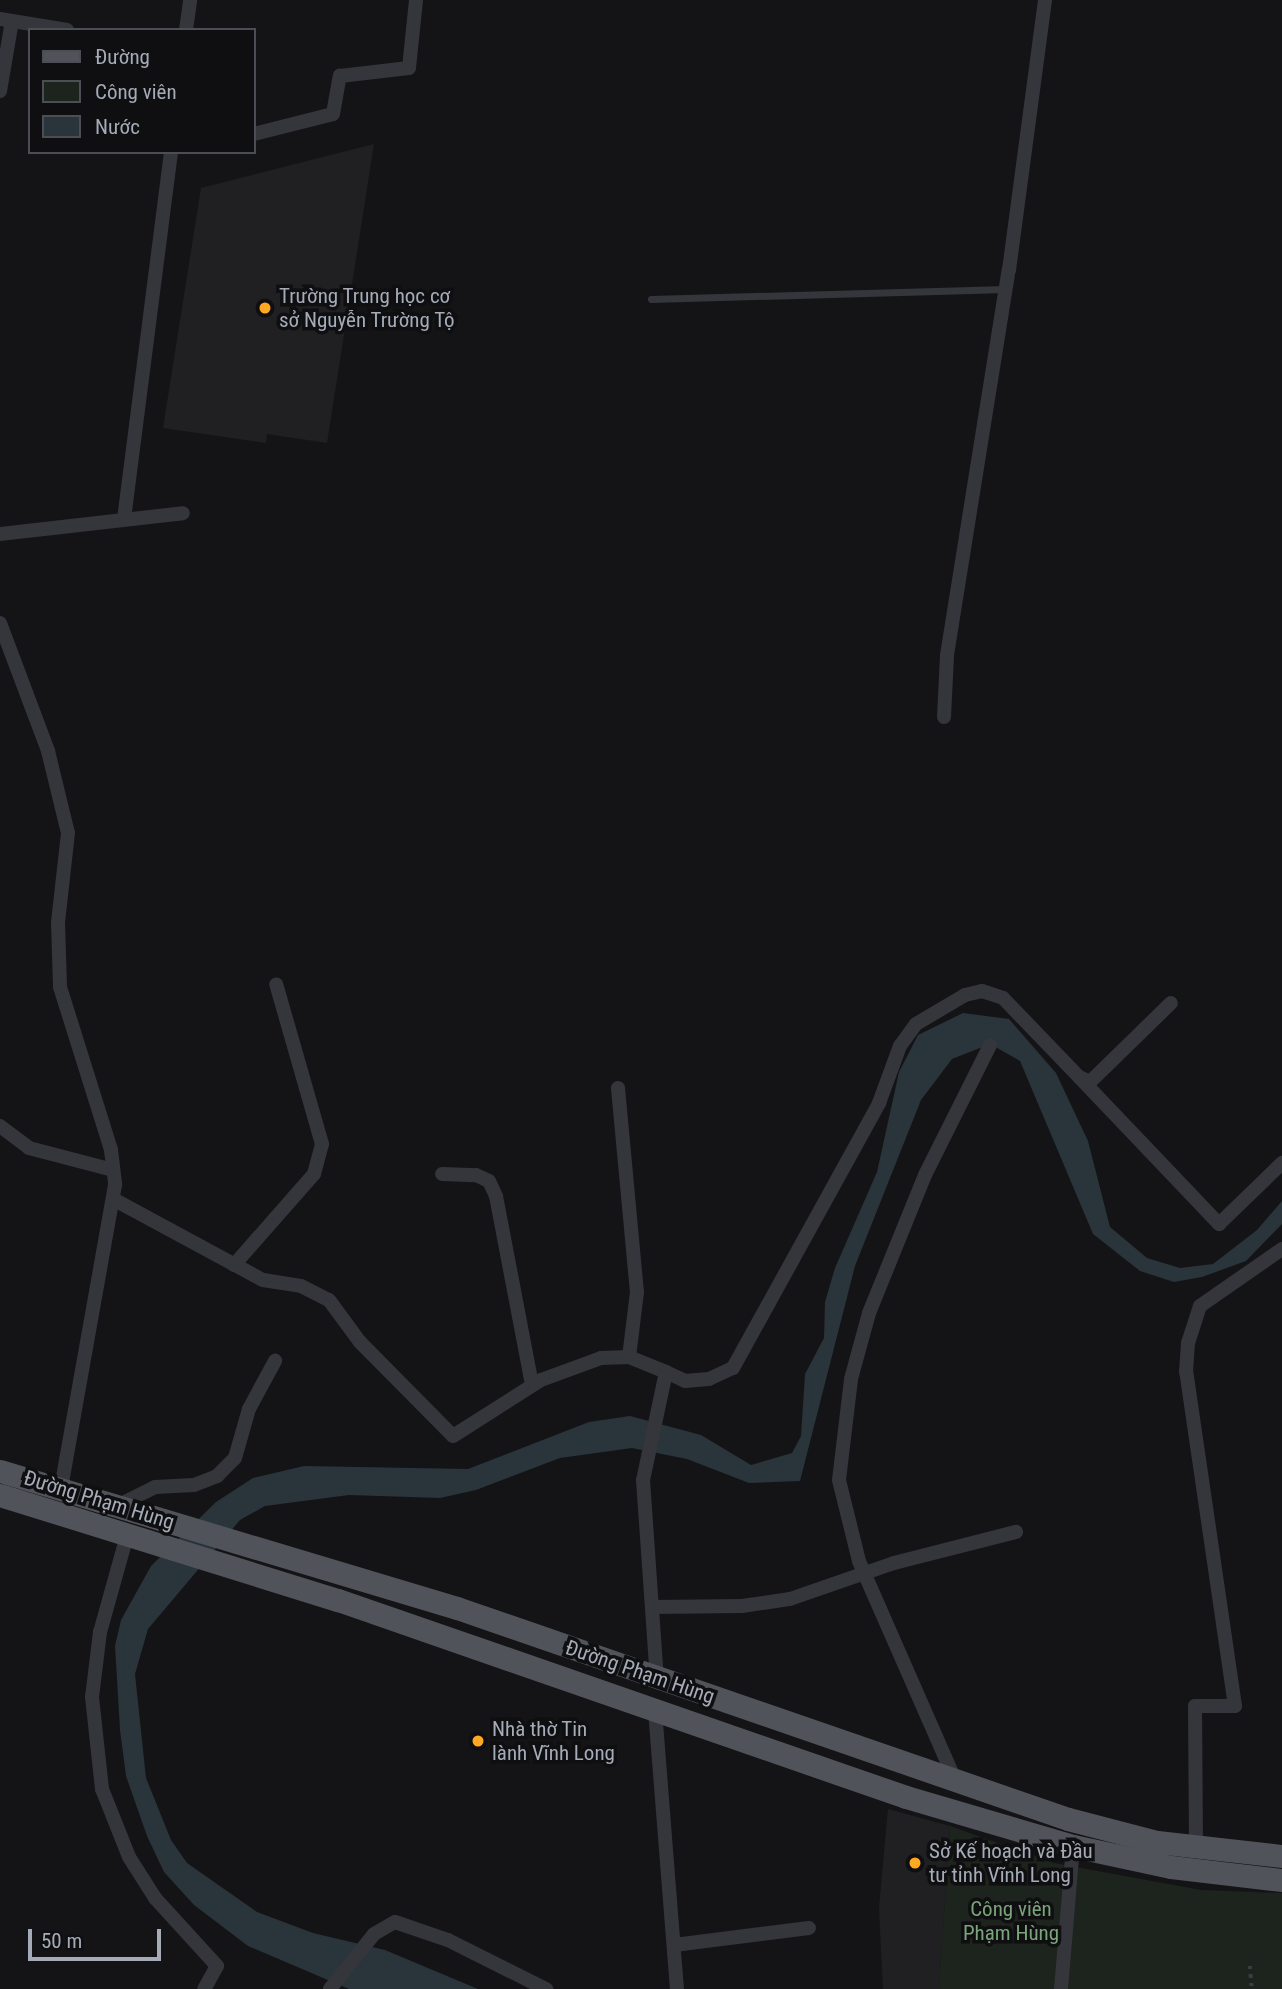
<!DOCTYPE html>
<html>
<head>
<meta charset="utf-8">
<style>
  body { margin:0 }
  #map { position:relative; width:1282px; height:1989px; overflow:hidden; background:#141416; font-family:"Roboto Condensed",sans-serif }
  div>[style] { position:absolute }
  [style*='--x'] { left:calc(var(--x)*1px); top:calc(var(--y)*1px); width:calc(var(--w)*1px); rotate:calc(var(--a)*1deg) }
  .built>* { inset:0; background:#202023 }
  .green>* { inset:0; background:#1c241d }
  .water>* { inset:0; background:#29343b }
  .path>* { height:3.5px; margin-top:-1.75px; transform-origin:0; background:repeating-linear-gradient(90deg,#3b3d43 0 3.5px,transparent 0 8.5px) }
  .lane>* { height:7px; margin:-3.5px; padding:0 3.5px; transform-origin:3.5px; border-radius:3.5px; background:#35363c }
  .street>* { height:14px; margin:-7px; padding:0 7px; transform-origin:7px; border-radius:7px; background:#35363c }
  .primary>* { height:23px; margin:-11.5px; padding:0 11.5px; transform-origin:11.5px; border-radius:11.5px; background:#51535b }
  .dots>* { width:19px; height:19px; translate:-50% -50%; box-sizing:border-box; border:4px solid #0f0f11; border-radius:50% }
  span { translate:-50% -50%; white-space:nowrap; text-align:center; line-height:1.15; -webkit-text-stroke:7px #0f0f11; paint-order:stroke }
  .poi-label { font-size:21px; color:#a5acb8 }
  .left { translate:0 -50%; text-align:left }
  .street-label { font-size:21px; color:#a5acb8 }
  .park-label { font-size:21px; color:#7aa47a }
  .legend { position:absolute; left:28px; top:28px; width:228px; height:126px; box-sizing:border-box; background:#0f0f11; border:2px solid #4b4e54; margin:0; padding:9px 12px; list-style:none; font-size:21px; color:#a5acb8 }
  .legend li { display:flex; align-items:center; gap:14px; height:35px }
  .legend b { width:35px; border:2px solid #4b4e54 }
  .scale { position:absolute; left:28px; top:1929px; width:133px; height:32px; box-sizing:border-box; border:4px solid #a5acb8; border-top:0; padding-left:9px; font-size:21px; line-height:24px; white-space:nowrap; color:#a5acb8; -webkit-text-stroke:5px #0f0f11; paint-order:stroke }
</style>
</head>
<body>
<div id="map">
  <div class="built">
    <div style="clip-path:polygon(374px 144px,327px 443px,267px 434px,266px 443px,163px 428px,201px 188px)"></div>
    <div style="clip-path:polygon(888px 1809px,950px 1826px,939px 1989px,883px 1989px,879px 1908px)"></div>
  </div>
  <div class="green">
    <div style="clip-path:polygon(950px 1826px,1054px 1863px,1201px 1890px,1282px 1893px,1282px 1989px,939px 1989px)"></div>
  </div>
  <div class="water">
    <div style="clip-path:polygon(963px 1013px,1009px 1019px,1056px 1073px,1088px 1141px,1110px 1227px,1147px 1258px,1180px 1268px,1213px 1264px,1257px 1230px,1282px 1201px,1282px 1224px,1246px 1261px,1202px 1277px,1174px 1282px,1140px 1271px,1093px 1234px,1020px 1061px,990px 1044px,952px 1059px,921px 1100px,855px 1266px,800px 1481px,749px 1483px,687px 1459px,632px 1448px,560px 1458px,476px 1490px,440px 1498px,349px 1495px,265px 1506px,240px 1520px,148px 1629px,135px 1674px,146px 1778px,171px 1840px,187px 1863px,257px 1912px,313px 1933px,385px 1950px,478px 1989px,349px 1989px,248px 1946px,194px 1905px,164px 1872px,147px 1836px,126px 1776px,120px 1730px,115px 1646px,121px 1620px,151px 1566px,216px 1502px,253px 1478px,304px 1466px,468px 1469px,589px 1422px,630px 1416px,701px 1435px,751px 1465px,792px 1453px,801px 1436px,805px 1374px,824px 1338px,825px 1302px,835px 1268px,877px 1172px,899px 1072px,918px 1035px)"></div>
  </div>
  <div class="path">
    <div style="--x:1250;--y:1966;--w:23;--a:85"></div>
  </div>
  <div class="lane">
    <div style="--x:651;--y:299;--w:355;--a:-1.6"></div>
  </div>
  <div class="street">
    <div style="--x:0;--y:19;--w:68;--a:9.3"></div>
    <div style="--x:186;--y:30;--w:30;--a:-82"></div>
    <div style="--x:0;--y:91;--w:71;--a:-80.3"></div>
    <div style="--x:254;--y:134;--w:81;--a:-14.2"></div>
    <div style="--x:333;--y:114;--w:39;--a:-80"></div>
    <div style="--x:340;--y:76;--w:69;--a:-6.6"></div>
    <div style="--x:409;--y:68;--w:68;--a:-84.1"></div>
    <div style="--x:124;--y:519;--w:370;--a:-82.7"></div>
    <div style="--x:0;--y:534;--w:184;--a:-6.5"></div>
    <div style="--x:0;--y:623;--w:137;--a:69.4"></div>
    <div style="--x:48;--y:751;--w:84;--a:76.3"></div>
    <div style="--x:68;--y:833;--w:90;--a:96.4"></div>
    <div style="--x:58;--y:922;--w:65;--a:88.2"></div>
    <div style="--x:60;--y:987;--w:171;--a:72.6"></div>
    <div style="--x:111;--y:1150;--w:35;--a:83"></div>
    <div style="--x:115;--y:1185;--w:309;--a:100.1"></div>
    <div style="--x:944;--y:717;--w:62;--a:-87.2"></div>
    <div style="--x:947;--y:655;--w:390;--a:-80.9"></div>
    <div style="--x:1009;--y:270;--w:272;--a:-82.4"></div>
    <div style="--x:1080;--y:1078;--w:202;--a:46.4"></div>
    <div style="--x:1219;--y:1224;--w:88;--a:-44.1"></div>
    <div style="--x:618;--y:1088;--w:205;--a:84.7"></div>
    <div style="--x:637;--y:1292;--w:65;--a:97"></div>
    <div style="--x:629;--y:1357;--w:40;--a:22"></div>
    <div style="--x:666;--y:1372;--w:110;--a:102"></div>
    <div style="--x:643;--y:1480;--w:198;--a:86"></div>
    <div style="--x:0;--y:1126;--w:36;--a:37"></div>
    <div style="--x:29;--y:1148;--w:87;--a:14.7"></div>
    <div style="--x:442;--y:1174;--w:34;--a:2"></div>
    <div style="--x:476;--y:1175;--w:14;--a:25"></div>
    <div style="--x:489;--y:1181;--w:17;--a:65"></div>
    <div style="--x:496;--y:1196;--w:192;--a:79.2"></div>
    <div style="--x:113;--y:1199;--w:170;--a:28.4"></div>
    <div style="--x:263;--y:1280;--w:38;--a:9"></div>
    <div style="--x:301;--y:1286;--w:31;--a:27"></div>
    <div style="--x:329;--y:1300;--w:52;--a:53.6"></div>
    <div style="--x:360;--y:1342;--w:132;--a:45.3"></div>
    <div style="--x:453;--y:1436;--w:104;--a:-32.5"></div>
    <div style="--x:541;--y:1380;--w:64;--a:-20.1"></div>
    <div style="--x:601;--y:1358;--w:28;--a:-2"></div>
    <div style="--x:234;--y:1265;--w:121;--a:-48.7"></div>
    <div style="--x:314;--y:1174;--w:31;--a:-75"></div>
    <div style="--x:322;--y:1144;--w:166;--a:-106"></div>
    <div style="--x:666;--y:1372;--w:21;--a:25"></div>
    <div style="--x:685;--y:1381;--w:24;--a:-5"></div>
    <div style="--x:709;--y:1379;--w:26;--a:-25"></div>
    <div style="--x:733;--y:1368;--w:303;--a:-61.1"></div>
    <div style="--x:879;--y:1103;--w:61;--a:-69.8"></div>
    <div style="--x:900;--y:1046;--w:27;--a:-54"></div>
    <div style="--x:916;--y:1024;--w:57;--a:-30.6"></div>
    <div style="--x:965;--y:995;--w:17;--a:-13"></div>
    <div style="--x:982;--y:991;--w:22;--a:18"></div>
    <div style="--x:1003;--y:998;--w:110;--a:46.1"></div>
    <div style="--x:1079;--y:1077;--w:12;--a:24"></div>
    <div style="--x:1090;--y:1082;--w:113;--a:-44.3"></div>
    <div style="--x:117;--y:1506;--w:42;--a:-26.6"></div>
    <div style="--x:155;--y:1487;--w:39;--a:-3"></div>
    <div style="--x:194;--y:1485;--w:25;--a:-21"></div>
    <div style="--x:217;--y:1476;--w:25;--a:-45"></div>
    <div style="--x:235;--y:1458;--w:51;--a:-74.1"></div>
    <div style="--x:249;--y:1409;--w:55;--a:-61.6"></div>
    <div style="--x:128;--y:1532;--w:104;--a:105.6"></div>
    <div style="--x:100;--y:1632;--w:65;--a:97"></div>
    <div style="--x:92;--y:1697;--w:93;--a:83.8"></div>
    <div style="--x:102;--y:1789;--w:73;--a:68.3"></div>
    <div style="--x:129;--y:1857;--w:49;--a:57.6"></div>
    <div style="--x:155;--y:1898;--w:92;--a:47.6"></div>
    <div style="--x:217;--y:1966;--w:26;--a:119"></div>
    <div style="--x:652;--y:1607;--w:90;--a:-0.6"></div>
    <div style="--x:742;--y:1606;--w:49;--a:-8.3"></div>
    <div style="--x:790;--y:1599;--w:110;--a:-19.1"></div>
    <div style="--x:894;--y:1563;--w:126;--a:-14.3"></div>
    <div style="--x:655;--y:1710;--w:280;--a:85.5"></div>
    <div style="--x:956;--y:1782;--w:241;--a:-113.7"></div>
    <div style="--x:859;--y:1561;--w:83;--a:-103.9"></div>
    <div style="--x:839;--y:1480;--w:102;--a:-83.2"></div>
    <div style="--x:851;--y:1379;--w:68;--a:-74.7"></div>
    <div style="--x:869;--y:1313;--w:149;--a:-67.9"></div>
    <div style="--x:925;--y:1175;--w:145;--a:-63.4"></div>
    <div style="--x:1196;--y:1847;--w:141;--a:-90.4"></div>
    <div style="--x:1195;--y:1706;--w:40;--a:0"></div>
    <div style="--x:1235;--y:1706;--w:338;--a:-98.3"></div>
    <div style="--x:1186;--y:1372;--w:29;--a:-86"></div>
    <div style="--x:1188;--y:1343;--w:39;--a:-72"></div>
    <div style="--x:1200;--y:1306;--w:100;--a:-34.8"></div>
    <div style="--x:674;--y:1945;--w:136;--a:-7.2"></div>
    <div style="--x:330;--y:1989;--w:70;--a:-51.3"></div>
    <div style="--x:374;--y:1934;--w:24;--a:-30"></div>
    <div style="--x:395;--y:1922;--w:56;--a:18.8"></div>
    <div style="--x:448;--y:1940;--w:110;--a:26.6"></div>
    <div style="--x:1061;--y:1989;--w:144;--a:-85.2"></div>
  </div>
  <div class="primary">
    <div style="--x:0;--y:1471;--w:477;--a:16.7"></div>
    <div style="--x:457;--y:1608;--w:646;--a:19.05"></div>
    <div style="--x:1068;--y:1819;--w:92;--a:14.5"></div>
    <div style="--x:1157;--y:1842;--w:126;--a:6.4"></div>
    <div style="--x:0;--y:1495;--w:354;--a:17.3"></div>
    <div style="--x:338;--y:1600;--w:601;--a:19.13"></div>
    <div style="--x:906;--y:1797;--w:174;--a:16.4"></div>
    <div style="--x:1073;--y:1846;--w:100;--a:12.1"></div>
    <div style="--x:1171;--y:1867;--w:112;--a:6.7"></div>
  </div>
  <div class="dots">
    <div style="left:265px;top:308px;background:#ffa923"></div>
    <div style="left:478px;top:1741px;background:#ffa923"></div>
    <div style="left:915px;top:1863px;background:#ffa923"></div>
  </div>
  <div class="poi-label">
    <span class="left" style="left:279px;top:308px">Trường Trung học cơ<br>sở Nguyễn Trường Tộ</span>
    <span class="left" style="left:492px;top:1741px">Nhà thờ Tin<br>lành Vĩnh Long</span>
    <span class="left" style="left:929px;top:1863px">Sở Kế hoạch và Đầu<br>tư tỉnh Vĩnh Long</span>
  </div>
  <div class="street-label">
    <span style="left:99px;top:1500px;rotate:17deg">Đường Phạm Hùng</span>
    <span style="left:640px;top:1672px;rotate:19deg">Đường Phạm Hùng</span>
  </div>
  <div class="park-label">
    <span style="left:1011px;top:1921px">Công viên<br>Phạm Hùng</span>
  </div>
  <ul class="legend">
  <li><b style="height:9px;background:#51535b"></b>Đường</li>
  <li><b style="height:19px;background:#1c241d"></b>Công viên</li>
  <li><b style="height:19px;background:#29343b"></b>Nước</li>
  </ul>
  <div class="scale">50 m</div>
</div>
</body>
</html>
